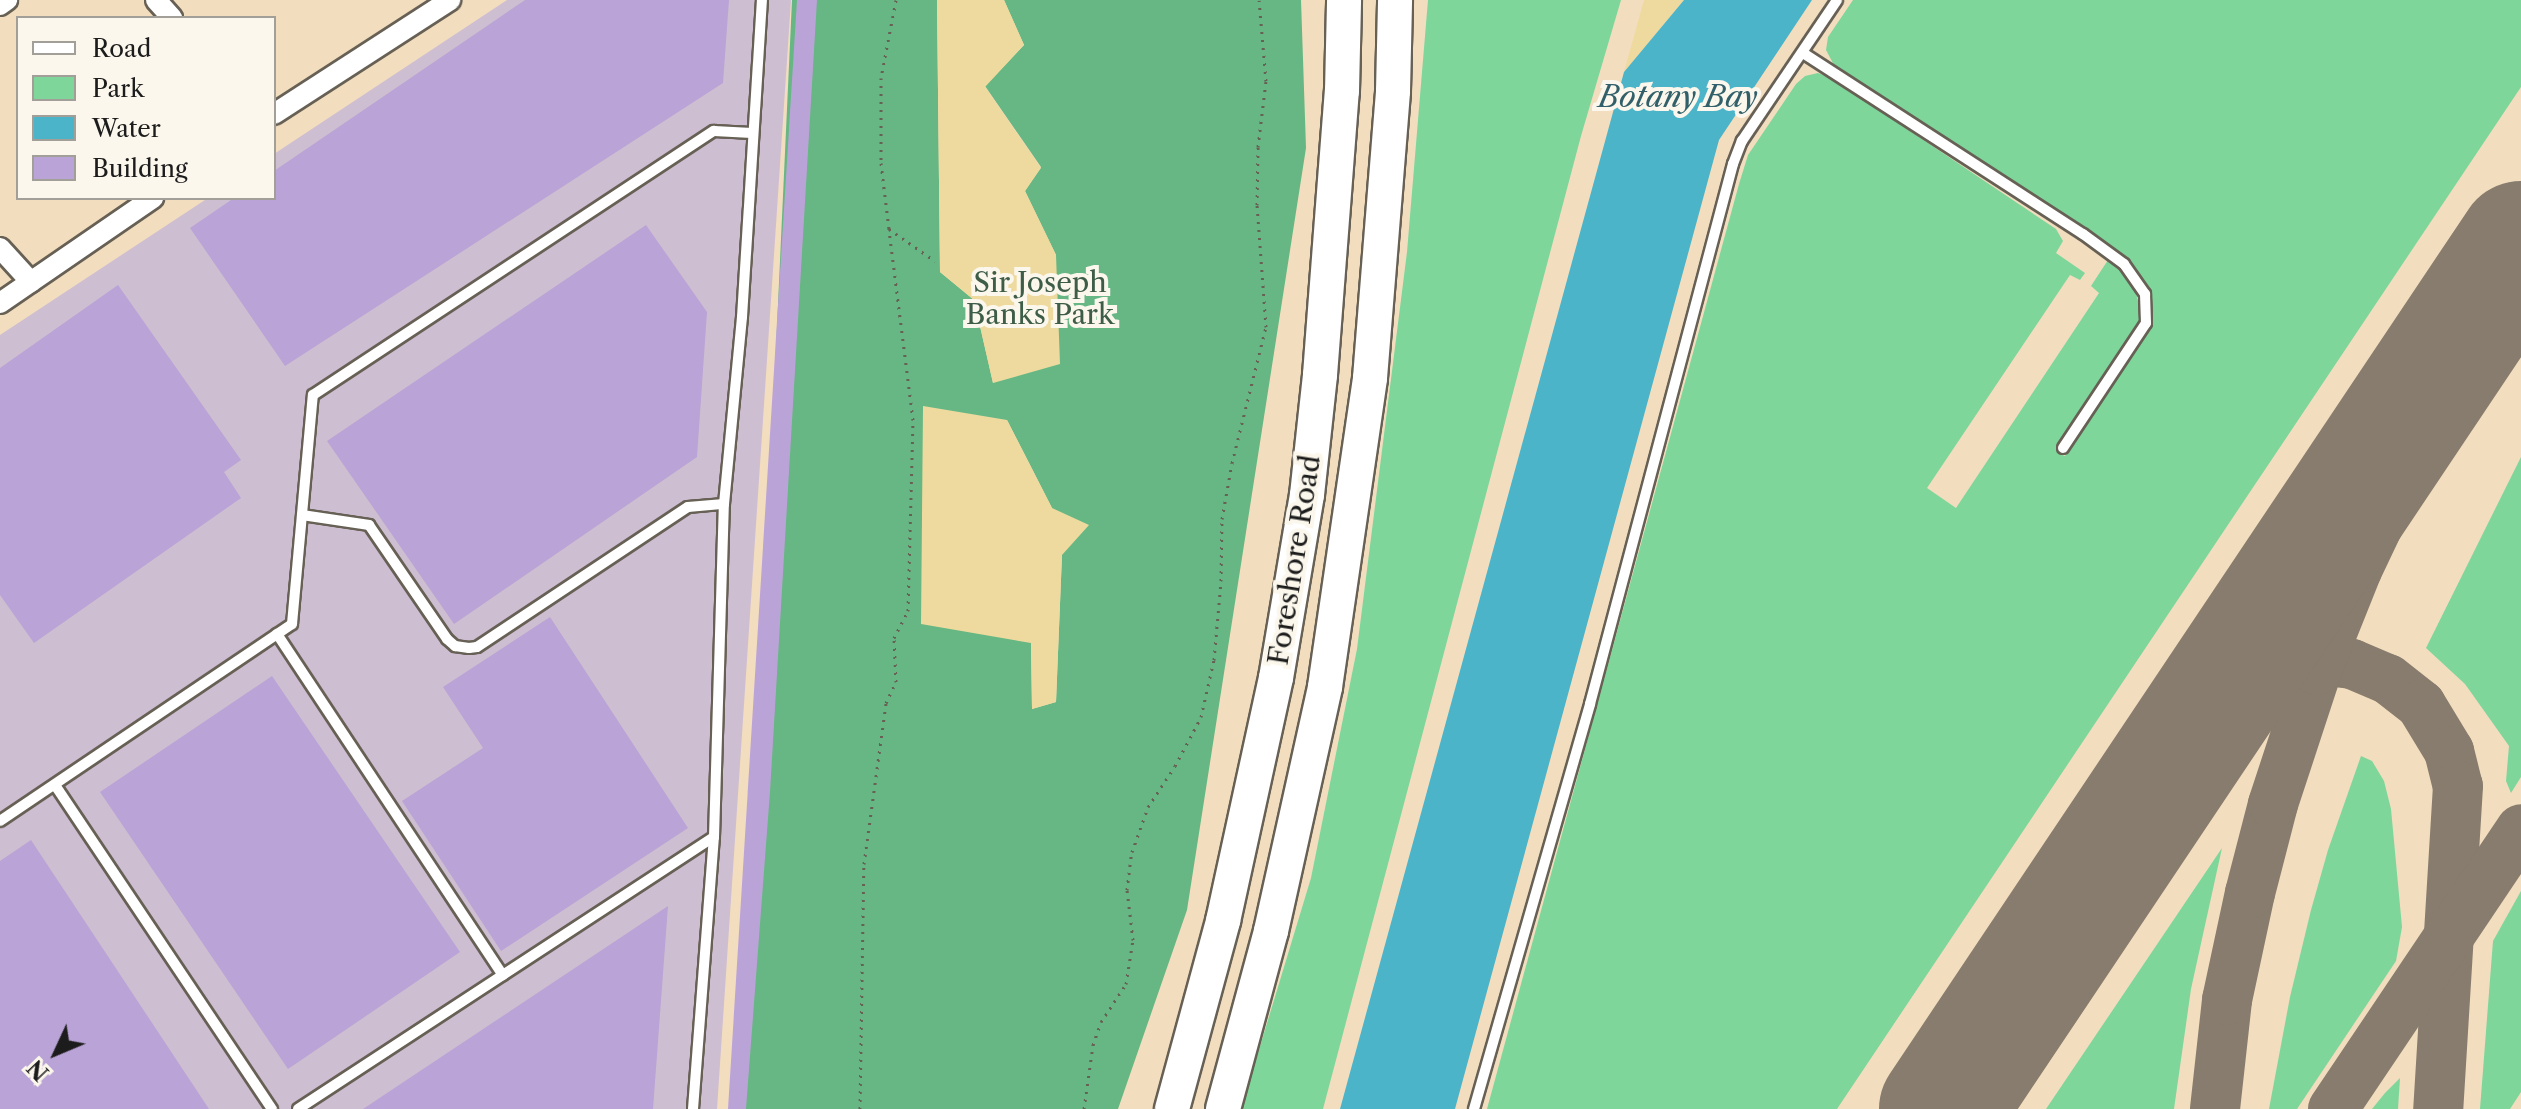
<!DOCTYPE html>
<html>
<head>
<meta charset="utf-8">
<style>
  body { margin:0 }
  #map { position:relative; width:2521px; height:1109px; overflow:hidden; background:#f2ddbe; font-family:"Libre Caslon Text",serif }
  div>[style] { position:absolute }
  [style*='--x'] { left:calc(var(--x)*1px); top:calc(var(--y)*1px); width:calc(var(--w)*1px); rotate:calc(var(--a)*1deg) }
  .industrial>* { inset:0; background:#cebed1 }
  .green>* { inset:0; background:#7ed69b }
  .forest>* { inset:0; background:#66b783 }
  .sand>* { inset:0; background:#eeda9e }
  .water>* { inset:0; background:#4bb4c9 }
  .taxiway>* { height:50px; margin:-25px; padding:0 25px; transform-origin:25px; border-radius:25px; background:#877c6d }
  .runway>* { height:126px; margin:-63px; padding:0 63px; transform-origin:63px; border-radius:63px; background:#877c6d }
  .building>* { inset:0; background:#baa3d6 }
  .path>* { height:3px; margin-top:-1.5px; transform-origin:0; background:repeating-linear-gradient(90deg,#676055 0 2px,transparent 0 8px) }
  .roads { filter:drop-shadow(2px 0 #676055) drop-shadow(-2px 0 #676055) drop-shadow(0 2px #676055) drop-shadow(0 -2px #676055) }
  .lane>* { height:10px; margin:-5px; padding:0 5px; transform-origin:5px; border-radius:5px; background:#fff }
  .street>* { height:20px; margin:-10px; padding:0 10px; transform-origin:10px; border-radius:10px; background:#fff }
  .primary>* { height:34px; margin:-17px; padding:0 17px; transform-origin:17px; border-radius:17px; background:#fff }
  span { translate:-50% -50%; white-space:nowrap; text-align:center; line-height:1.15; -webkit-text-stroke:8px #fbf7ec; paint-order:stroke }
  .park-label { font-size:28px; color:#3e5d48 }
  .street-label { font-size:28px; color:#1c1c1c }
  .water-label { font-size:30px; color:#31606a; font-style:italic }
  .legend { position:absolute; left:16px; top:16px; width:260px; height:184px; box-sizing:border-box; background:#fbf7ec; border:2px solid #a29f99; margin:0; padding:10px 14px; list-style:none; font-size:24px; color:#1c1c1c }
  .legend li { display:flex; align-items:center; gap:16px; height:40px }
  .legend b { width:40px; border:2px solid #a29f99 }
  .north { position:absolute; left:16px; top:1013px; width:80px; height:80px; -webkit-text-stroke:6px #fbf7ec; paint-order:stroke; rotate:226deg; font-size:22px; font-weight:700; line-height:32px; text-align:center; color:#1c1c1c }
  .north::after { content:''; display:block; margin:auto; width:28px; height:36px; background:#1c1c1c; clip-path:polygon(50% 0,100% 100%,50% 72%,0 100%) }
</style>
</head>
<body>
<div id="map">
  <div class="industrial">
    <div style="clip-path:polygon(507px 0,791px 0,717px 1109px,0 1109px,0 335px,208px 198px,274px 198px,274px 154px)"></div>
  </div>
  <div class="green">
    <div style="clip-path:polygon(1428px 0,1621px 0,1581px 136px,1323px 1109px,1241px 1109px,1311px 878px,1357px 649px,1407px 252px)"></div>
    <div style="clip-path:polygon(1853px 0,2521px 0,2521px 87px,1837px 1109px,1487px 1109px,1739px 184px,1748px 155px,1796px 84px,1805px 76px,1818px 73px,1831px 78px,2056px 229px,2063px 241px,2056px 253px,2085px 273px,2080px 280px,2070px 275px,1927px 488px,1956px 508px,2099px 293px,2091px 286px,2108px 260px,2133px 283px,2142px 314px,2138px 331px,2058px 453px,2065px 456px,2148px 330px,2149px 291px,2131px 264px,1835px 67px,1826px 50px,1828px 37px)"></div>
    <div style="clip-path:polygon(2521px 457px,2521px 777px,2511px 793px,2506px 781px,2509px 746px,2465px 684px,2426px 648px)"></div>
    <div style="clip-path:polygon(2361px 756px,2372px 761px,2384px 781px,2391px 809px,2402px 927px,2396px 961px,2297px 1109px,2269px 1109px,2290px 997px,2311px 910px,2328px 850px)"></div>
    <div style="clip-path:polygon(2222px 848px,2191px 989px,2174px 1109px,2046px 1109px)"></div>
    <div style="clip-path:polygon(2521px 891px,2521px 1092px,2510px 1109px,2480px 1109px,2493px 941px)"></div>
    <div style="clip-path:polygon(2400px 1078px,2398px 1109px,2372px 1109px,2385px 1093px)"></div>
  </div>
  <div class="forest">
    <div style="clip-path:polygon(evenodd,792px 0,937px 0,940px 272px,974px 300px,993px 383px,1056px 255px,1025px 191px,1041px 167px,985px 86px,1024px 45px,1004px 0,1301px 0,1306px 148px,1187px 910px,1118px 1109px,741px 1109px,792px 0,1007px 420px,1052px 508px,1062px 554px,1056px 702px,1032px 709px,1031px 644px,1007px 420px)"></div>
  </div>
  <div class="sand">
    <div style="clip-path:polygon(937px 0,1004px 0,1024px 45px,985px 87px,1041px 168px,1025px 191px,1056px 255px,1060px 364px,993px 383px,974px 300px,940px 272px)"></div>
    <div style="clip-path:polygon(1644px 0,1684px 0,1624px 72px)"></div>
    <div style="clip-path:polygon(923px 406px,1007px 420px,1052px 508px,1089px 525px,1062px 555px,1056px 702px,1032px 709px,1031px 643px,921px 624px)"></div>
  </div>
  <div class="water">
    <div style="clip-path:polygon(1684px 0,1812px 0,1719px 140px,1455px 1109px,1340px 1109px,1624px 72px)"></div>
  </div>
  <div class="taxiway">
    <div style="--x:2151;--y:797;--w:113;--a:-56.6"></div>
    <div style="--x:2213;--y:703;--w:27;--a:-42"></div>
    <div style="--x:2233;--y:685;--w:38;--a:-29"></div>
    <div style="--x:2266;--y:667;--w:44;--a:-10.5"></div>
    <div style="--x:2309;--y:659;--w:43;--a:6.6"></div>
    <div style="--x:2352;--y:664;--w:39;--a:23"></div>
    <div style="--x:2388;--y:679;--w:42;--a:38.2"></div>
    <div style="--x:2421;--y:705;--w:54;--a:58.7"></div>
    <div style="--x:2449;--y:751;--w:36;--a:76"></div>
    <div style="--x:2458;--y:786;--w:324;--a:93.5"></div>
    <div style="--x:2215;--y:1109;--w:110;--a:-83.7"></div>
    <div style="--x:2227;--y:1000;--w:109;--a:-77.9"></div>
    <div style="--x:2250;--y:893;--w:92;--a:-75.5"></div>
    <div style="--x:2273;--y:804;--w:141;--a:-71.8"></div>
    <div style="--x:2317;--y:670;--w:108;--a:-68.2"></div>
    <div style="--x:2357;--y:570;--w:133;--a:-64.6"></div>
    <div style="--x:2414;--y:450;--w:219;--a:-60.7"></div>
    <div style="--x:2333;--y:1109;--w:337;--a:-56.1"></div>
  </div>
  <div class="runway">
    <div style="--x:1942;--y:1109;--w:1041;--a:-56.2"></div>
  </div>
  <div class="building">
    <div style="clip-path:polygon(525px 0,729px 0,723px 83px,285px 366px,190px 228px,234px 198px,274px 198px,274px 171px)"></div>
    <div style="clip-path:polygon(797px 0,817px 0,770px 792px,746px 1109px,728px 1109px)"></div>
    <div style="clip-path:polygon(646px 225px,707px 312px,697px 457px,454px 624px,327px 441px)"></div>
    <div style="clip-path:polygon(118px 285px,241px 460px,224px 472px,241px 498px,34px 643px,0 595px,0 368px)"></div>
    <div style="clip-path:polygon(550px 617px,688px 828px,501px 951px,402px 801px,483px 748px,443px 687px)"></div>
    <div style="clip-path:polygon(272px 676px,460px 952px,288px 1069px,100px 792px)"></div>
    <div style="clip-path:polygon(31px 840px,209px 1109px,0 1109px,0 861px)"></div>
    <div style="clip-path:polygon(668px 906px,653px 1109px,363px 1109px)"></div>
  </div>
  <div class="path">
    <div style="--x:896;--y:0;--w:79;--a:100.9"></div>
    <div style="--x:881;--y:78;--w:85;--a:90"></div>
    <div style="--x:881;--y:163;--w:66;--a:83.1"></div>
    <div style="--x:889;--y:229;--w:56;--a:34.8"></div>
    <div style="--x:860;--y:1109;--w:245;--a:-89.1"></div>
    <div style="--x:864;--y:864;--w:162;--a:-82.2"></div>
    <div style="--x:886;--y:703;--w:23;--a:-65"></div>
    <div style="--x:896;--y:682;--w:44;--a:-92.6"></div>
    <div style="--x:894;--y:638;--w:30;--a:-63"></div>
    <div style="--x:908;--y:611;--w:191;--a:-88.5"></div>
    <div style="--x:913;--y:420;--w:193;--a:-97.2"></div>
    <div style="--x:1084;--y:1109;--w:65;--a:-82"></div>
    <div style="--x:1093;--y:1045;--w:24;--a:-71"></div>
    <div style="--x:1101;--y:1022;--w:45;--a:-56.7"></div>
    <div style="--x:1126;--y:984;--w:45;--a:-81"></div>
    <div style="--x:1133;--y:940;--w:50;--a:-96.8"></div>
    <div style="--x:1127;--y:890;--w:38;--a:-83"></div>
    <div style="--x:1132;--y:852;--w:48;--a:-70.4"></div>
    <div style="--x:1148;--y:807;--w:49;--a:-56.6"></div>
    <div style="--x:1175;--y:766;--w:55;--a:-62"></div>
    <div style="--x:1201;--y:717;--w:58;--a:-77.2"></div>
    <div style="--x:1214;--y:660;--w:79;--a:-84.9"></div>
    <div style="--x:1221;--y:581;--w:62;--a:-89.1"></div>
    <div style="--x:1222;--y:519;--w:57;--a:-79.9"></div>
    <div style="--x:1232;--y:463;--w:140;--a:-76"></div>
    <div style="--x:1266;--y:327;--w:122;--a:-94.2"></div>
    <div style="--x:1257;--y:205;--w:58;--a:-89"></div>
    <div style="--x:1258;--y:147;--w:66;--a:-83.1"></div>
    <div style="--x:1266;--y:81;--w:81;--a:-94.9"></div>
  </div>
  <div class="roads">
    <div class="lane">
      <div style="--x:1803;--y:53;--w:333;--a:32.9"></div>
      <div style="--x:2083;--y:234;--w:51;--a:36.2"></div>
      <div style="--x:2124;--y:264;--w:37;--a:55"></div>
      <div style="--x:2145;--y:294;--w:29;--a:88"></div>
      <div style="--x:2146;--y:323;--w:150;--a:123.6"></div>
      <div style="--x:302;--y:515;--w:68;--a:8.5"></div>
      <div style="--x:369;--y:525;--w:138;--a:55.6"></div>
      <div style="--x:447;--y:639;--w:11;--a:41"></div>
      <div style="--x:455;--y:646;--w:14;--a:8"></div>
      <div style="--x:469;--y:648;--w:8;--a:-7"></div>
      <div style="--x:477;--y:647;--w:253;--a:-33.6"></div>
      <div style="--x:688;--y:507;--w:36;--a:-5"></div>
      <div style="--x:277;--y:634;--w:409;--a:56.5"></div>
      <div style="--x:55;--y:785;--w:390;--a:56.2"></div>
      <div style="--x:0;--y:821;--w:352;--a:-34"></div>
      <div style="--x:292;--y:624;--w:230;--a:-84.8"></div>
      <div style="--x:313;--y:395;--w:480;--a:-33.4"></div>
      <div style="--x:714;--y:131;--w:38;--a:3"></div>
      <div style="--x:298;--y:1109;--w:497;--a:-33.2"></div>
      <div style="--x:693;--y:1109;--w:273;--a:-85.6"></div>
      <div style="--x:714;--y:837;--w:333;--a:-88.3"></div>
      <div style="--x:724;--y:504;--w:188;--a:-84.5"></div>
      <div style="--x:742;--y:317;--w:318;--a:-86.4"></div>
      <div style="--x:1474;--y:1109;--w:421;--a:-74"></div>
      <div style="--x:1590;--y:704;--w:559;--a:-75.17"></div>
      <div style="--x:1733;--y:164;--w:25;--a:-69"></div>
      <div style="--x:1742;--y:141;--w:170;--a:-56"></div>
    </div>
    <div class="street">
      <div style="--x:156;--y:0;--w:24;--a:48"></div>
      <div style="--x:0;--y:5;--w:9;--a:-36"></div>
      <div style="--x:274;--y:114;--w:210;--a:-32.9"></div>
      <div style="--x:0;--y:248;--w:46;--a:47.6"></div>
      <div style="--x:0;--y:303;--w:186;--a:-34.5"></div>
    </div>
    <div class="primary">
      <div style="--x:1172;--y:1109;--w:195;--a:-74.8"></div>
      <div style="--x:1223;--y:921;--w:249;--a:-77.7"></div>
      <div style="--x:1276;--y:678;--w:186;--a:-80.4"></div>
      <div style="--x:1307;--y:495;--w:121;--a:-83.8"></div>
      <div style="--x:1320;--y:375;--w:285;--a:-85.6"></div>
      <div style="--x:1342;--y:91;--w:91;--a:-88.7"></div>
      <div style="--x:1223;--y:1109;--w:184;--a:-74.9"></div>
      <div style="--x:1271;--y:931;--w:250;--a:-77.5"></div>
      <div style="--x:1325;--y:687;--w:312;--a:-81.7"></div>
      <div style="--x:1370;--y:378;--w:288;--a:-85.4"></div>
      <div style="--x:1393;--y:91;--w:91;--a:-88.7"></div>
    </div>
  </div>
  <div class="park-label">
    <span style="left:1040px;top:298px">Sir Joseph<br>Banks Park</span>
  </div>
  <div class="street-label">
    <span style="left:1294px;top:560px;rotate:-81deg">Foreshore Road</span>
  </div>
  <div class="water-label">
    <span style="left:1678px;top:97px">Botany Bay</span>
  </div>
  <ul class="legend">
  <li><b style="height:10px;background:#fff"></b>Road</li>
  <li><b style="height:22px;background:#7ed69b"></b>Park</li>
  <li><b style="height:22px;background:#4bb4c9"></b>Water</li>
  <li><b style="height:22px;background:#baa3d6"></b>Building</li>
  </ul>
  <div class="north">N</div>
</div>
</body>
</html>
